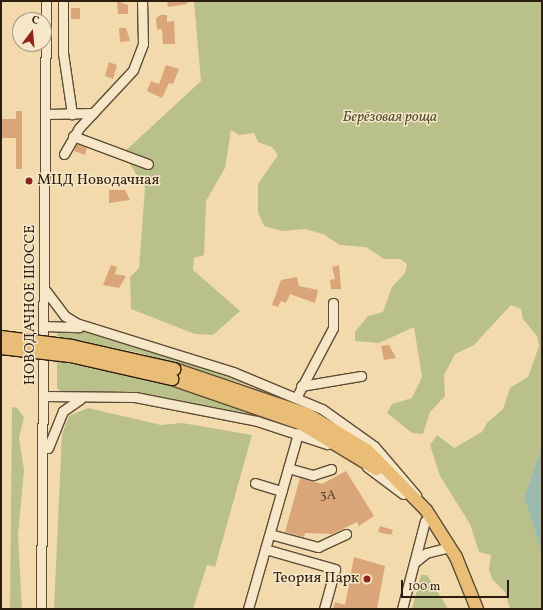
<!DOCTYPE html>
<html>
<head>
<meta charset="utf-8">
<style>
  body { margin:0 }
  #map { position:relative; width:543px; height:610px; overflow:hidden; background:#f2daac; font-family:Vollkorn,serif }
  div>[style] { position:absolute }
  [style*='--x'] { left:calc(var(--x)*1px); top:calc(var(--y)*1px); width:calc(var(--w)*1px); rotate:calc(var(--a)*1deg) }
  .green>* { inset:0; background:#b9c08a }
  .water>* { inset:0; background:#9bbaad }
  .building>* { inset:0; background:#daa579 }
  .roads { filter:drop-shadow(1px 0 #5e4c36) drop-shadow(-1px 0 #5e4c36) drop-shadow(0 1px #5e4c36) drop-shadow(0 -1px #5e4c36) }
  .minor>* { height:9px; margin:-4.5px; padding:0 4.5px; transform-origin:4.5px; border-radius:4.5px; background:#f7e7c9 }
  .major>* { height:12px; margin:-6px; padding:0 6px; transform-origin:6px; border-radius:6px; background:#e9bd76 }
  .bridges { filter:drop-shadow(1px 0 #2c1d0f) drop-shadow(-1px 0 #2c1d0f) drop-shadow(0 1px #2c1d0f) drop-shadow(0 -1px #2c1d0f) }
  .major-bridge>* { height:12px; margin:-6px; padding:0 6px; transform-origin:6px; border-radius:6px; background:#e9bd76 }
  .dots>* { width:11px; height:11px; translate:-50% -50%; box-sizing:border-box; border:2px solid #f7e7c9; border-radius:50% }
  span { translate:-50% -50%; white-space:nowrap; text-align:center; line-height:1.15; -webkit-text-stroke:3px #f7e7c9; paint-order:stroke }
  .number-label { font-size:13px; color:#583f2a }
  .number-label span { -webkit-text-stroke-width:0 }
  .park-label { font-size:15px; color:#564e34; font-style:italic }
  .poi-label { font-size:15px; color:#2c1d0f }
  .left { translate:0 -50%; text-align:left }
  .right { translate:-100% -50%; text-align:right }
  .street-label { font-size:15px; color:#2c1d0f }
  .frame { position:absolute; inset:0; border:2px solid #2c1d0f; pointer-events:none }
  .north { position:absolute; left:12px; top:12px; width:40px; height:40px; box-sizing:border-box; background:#f7e7c9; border:1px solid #a6967f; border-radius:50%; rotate:16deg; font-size:11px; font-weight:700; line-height:16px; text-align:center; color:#2c1d0f }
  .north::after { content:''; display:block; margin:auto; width:14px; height:18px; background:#8f2418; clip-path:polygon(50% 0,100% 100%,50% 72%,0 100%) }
  .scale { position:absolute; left:401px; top:580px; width:108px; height:18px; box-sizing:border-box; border:2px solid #2c1d0f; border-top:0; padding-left:5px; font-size:12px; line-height:14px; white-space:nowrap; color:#2c1d0f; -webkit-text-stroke:3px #f7e7c9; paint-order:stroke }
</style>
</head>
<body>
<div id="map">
  <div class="green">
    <div style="clip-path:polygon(194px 1px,542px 1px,542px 447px,524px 497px,542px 552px,542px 609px,510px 609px,505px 592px,492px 579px,489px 569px,491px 555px,479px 552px,470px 524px,440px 476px,430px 445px,437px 435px,454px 448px,482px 432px,487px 423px,503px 409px,510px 388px,528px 377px,539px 346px,537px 336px,523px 319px,521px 309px,511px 305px,474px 345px,455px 354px,444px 375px,445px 396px,430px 412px,423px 434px,412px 433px,387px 413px,392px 404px,412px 398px,422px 377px,414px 327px,379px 343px,355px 341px,355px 332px,368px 316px,383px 312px,392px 287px,405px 273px,407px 264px,400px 259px,384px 259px,366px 247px,340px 245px,323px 234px,305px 229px,282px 231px,264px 226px,258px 212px,258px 184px,278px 155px,272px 147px,258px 142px,254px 133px,239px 135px,231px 130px,225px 168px,206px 201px,204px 255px,194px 258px,193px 270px,240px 311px,213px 335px,195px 334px,131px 309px,130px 277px,139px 268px,145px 188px,123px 153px,201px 81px)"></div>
    <div style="clip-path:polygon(71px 327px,227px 373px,270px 392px,140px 353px,57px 336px,58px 330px)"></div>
    <div style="clip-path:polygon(57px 361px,170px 385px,266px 419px,130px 391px,63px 393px,57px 388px)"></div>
    <div style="clip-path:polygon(12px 407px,17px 408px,24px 417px,19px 438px,24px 470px,18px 536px,22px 609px,10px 609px)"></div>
    <div style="clip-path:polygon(88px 408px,161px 425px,182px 423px,252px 435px,215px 567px,207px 565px,193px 609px,54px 609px,62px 434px,69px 416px)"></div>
    <div style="clip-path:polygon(421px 575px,427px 575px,448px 609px,412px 609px)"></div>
  </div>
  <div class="water">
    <div style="clip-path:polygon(542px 447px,542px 552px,524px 497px)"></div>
  </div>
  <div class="building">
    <div style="clip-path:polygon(117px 1px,128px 5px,128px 14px,118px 14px)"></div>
    <div style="clip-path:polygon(167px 1px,187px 1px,187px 4px,168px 7px)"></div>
    <div style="clip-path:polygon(71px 8px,80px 8px,80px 19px,71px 19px)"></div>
    <div style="clip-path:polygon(160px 15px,167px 15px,167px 22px,174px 21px,175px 44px,163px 44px,162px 29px,157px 30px,156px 18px)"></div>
    <div style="clip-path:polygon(119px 28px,126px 28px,130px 41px,120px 42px)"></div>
    <div style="clip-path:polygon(109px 62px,117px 65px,113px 79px,105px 76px)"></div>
    <div style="clip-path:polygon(166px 65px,179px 69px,173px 84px,169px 83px,162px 98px,147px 91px,151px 81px,159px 84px)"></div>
    <div style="clip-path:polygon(16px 111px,22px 111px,22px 169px,16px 169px,16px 138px,1px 138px,1px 119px,16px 119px)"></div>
    <div style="clip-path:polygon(77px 144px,87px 148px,85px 155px,74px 151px)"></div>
    <div style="clip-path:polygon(109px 190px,125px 190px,130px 200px,109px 203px)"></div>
    <div style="clip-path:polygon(111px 265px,117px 267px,115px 274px,126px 276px,119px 288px,103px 285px)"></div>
    <div style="clip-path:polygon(339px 265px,341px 289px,331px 289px,330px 280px,335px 279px,332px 267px)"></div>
    <div style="clip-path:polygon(297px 277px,299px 286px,318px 290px,315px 303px,290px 294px,286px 303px,281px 301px,278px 307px,272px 305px,281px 280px)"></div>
    <div style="clip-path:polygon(389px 345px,396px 358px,384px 360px,381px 346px)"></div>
    <div style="clip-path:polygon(346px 471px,374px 516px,359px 526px,357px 522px,332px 534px,305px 533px,304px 537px,285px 532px,300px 478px,322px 484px)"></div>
    <div style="clip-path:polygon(380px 526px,393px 530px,391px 535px,378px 532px)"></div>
    <div style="clip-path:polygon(354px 557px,385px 566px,377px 609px,333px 609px,335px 602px,345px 605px)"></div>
  </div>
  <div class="roads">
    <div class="minor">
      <div style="--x:63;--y:1;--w:52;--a:90"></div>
      <div style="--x:63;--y:53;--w:62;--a:81.6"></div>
      <div style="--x:46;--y:114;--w:47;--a:-1.2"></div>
      <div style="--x:73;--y:136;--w:80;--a:20.5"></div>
      <div style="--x:64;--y:154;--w:30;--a:-60"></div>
      <div style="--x:79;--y:128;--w:79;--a:-47"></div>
      <div style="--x:133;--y:70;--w:28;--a:-69"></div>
      <div style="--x:143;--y:44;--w:43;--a:-91.3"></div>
      <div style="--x:46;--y:291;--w:31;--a:53"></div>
      <div style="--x:65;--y:316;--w:13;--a:32"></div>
      <div style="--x:76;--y:323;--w:164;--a:17.3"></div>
      <div style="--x:233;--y:372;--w:96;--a:22.6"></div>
      <div style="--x:322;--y:409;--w:64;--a:35.4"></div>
      <div style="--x:374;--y:446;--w:65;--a:49.4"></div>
      <div style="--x:45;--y:326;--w:34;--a:2"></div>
      <div style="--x:301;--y:386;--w:61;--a:-9.5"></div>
      <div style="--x:45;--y:396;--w:90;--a:0.6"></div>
      <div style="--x:135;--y:397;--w:124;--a:11.1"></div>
      <div style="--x:257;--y:421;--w:74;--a:18.2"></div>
      <div style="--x:297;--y:396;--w:77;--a:-62.1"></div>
      <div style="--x:333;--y:328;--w:25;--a:-90"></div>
      <div style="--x:48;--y:448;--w:40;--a:-68"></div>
      <div style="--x:63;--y:411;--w:21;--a:-35"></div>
      <div style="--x:367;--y:467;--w:45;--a:36.9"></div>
      <div style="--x:288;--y:468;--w:26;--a:16"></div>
      <div style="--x:313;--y:475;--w:19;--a:-18"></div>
      <div style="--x:255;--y:483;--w:28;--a:17"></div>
      <div style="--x:270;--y:534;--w:50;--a:15.2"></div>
      <div style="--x:318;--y:547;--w:31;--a:-25"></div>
      <div style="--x:265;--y:549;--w:73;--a:15.9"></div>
      <div style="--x:335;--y:569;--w:41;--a:105.4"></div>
      <div style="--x:415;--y:562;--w:14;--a:-39"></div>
      <div style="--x:426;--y:553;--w:21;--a:-14"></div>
      <div style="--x:41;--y:609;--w:608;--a:-89.53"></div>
      <div style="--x:248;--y:609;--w:183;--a:-74.1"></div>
      <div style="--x:402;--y:609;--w:91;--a:-75.4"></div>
    </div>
    <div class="major">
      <div style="--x:174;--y:369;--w:140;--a:18.7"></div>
      <div style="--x:307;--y:414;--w:70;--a:31"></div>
      <div style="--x:367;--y:450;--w:84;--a:45.5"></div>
      <div style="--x:426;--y:510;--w:56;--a:57.4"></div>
      <div style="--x:456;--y:557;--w:56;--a:68"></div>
      <div style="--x:172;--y:379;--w:138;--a:19.1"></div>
      <div style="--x:302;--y:424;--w:87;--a:31.3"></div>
    </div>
  </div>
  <div class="bridges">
    <div class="major-bridge">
      <div style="--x:1;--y:337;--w:72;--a:7.2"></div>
      <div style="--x:72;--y:346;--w:105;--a:12.7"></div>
      <div style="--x:1;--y:348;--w:69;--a:6.6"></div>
      <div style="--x:70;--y:356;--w:105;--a:12.7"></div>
    </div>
  </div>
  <div class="dots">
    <div style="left:29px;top:181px;background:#8f2418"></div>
    <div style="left:367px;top:579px;background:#8f2418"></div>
  </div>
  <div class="number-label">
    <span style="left:328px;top:496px">3А</span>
  </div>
  <div class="park-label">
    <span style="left:390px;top:118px">Берёзовая роща</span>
  </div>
  <div class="poi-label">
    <span class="left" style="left:37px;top:181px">МЦД Новодачная</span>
    <span class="right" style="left:359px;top:579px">Теория Парк</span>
  </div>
  <div class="street-label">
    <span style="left:31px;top:305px;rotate:-90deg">НОВОДАЧНОЕ ШОССЕ</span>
  </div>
  <div class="frame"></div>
  <div class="north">С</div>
  <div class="scale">100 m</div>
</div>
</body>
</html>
